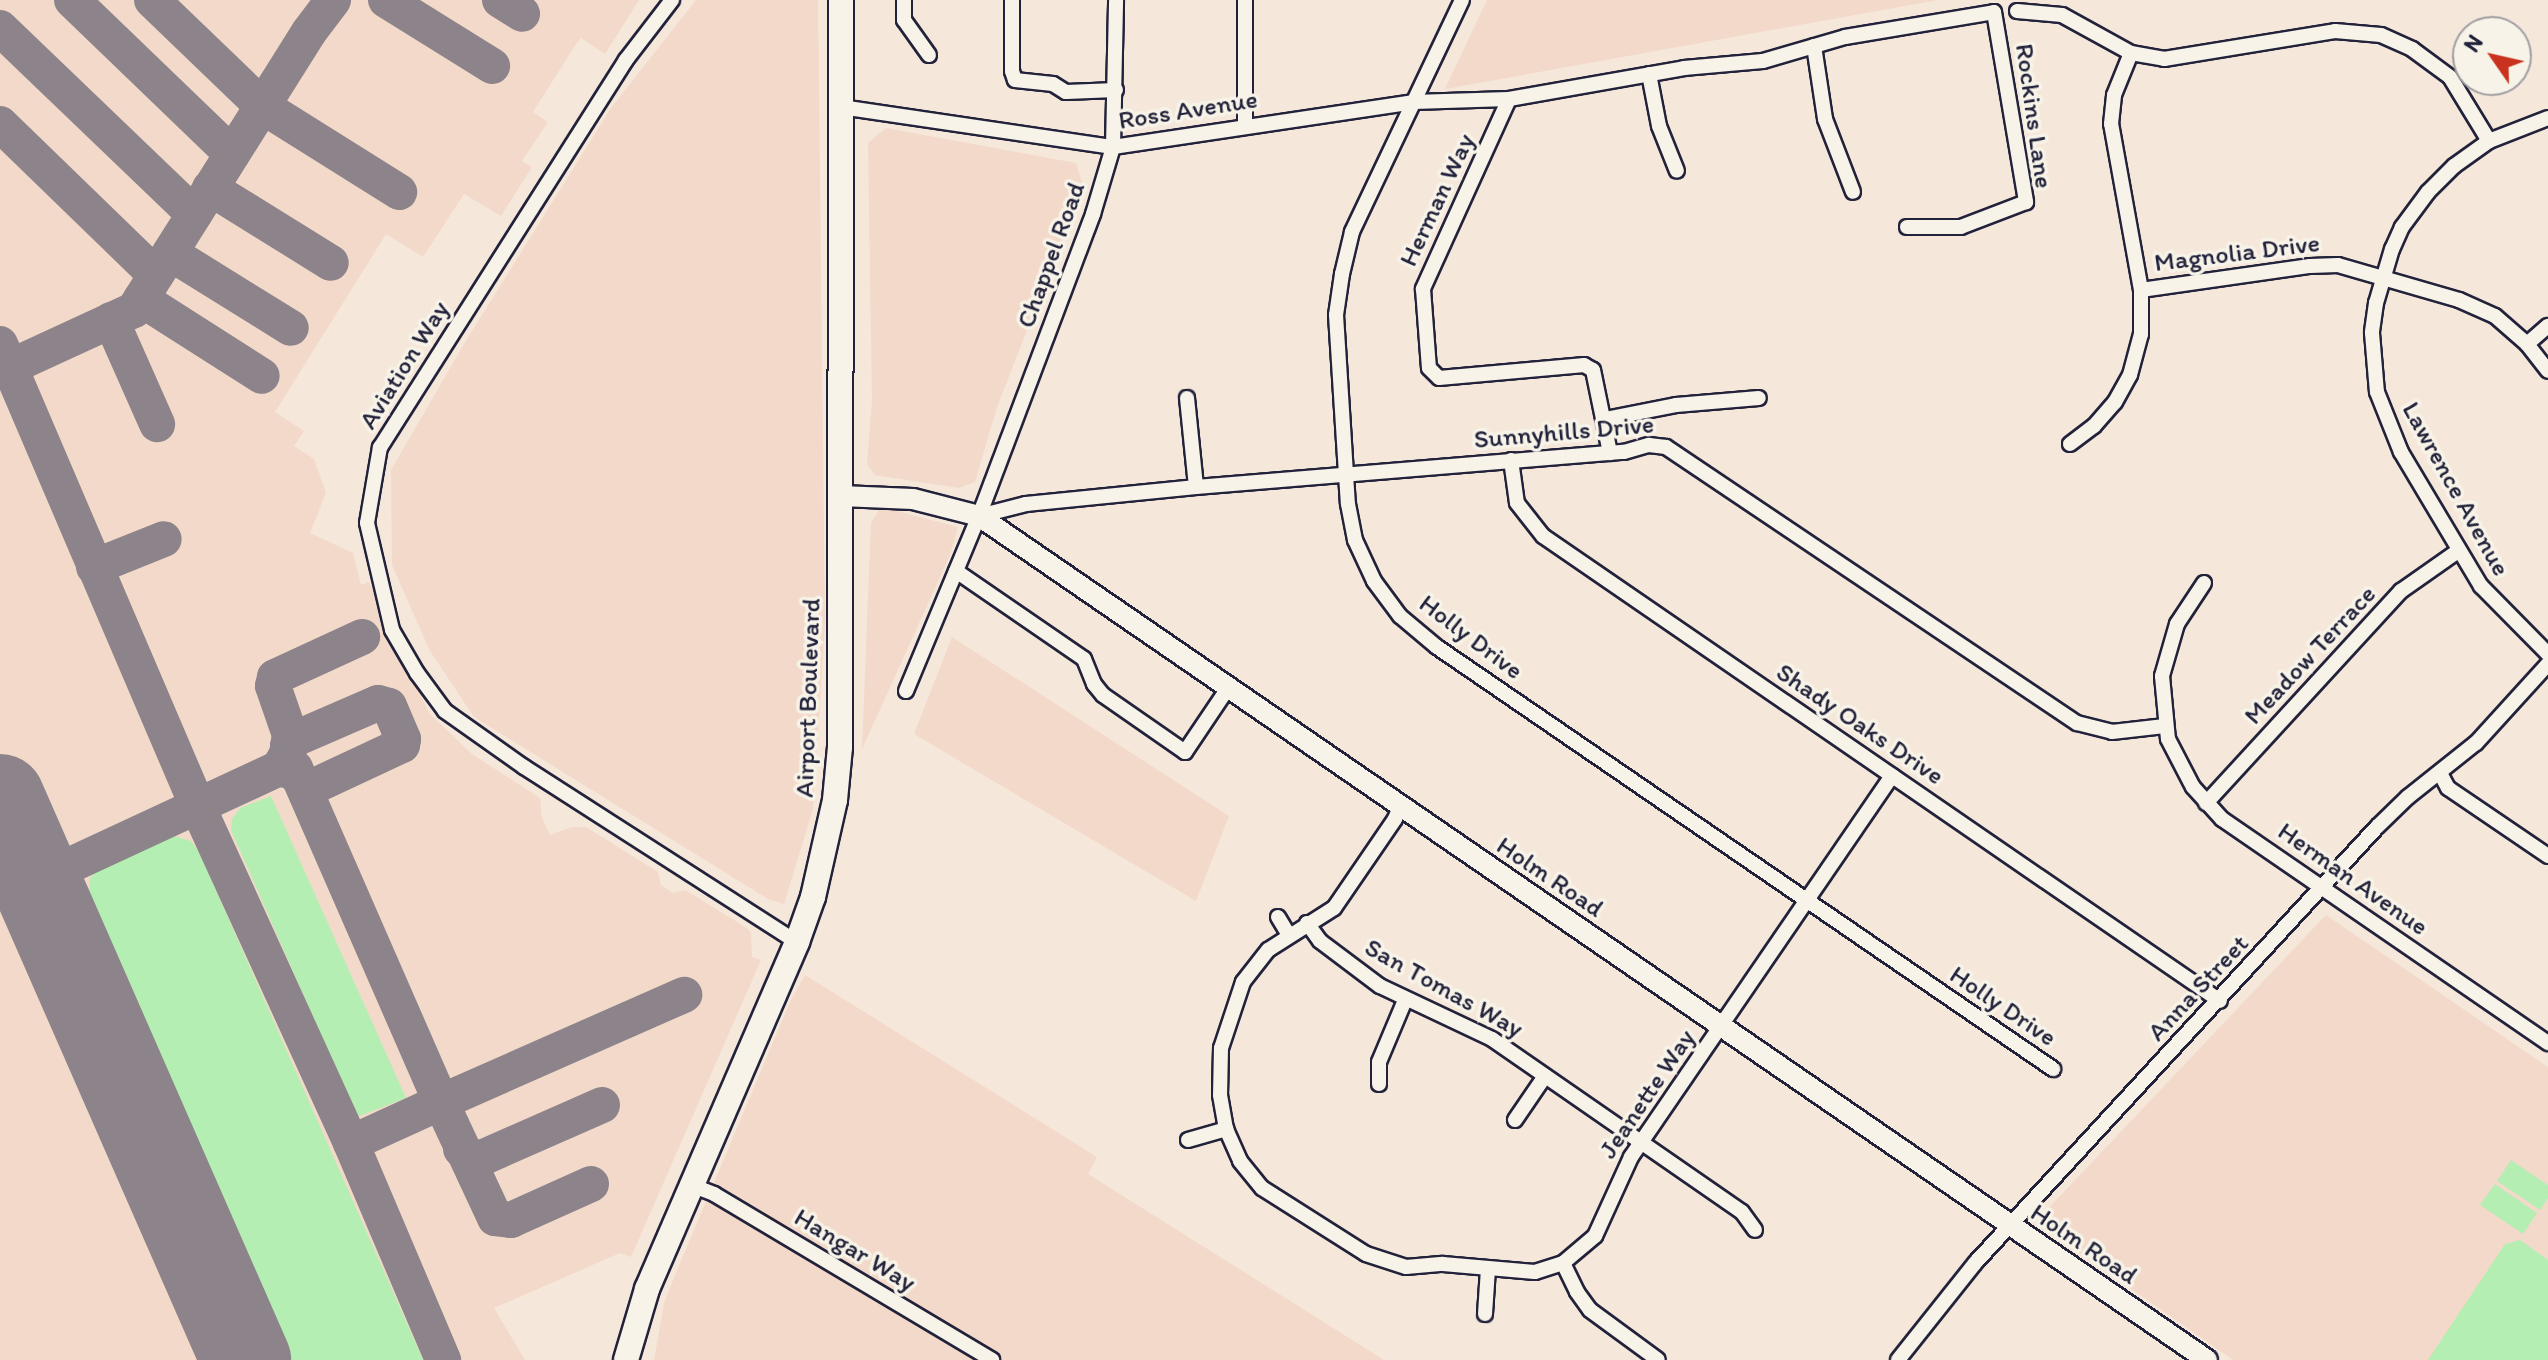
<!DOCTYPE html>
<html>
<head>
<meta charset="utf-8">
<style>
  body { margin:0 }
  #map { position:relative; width:2548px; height:1360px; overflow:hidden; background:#f5e7da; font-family:Itim,sans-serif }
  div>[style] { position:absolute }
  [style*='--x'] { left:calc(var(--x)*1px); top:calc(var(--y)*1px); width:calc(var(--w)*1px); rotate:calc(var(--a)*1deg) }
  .built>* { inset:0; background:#f3d9c9 }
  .green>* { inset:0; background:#b5eeb2 }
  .taxiway>* { height:36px; margin:-18px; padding:0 18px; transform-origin:18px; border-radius:18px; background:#8c848a }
  .runway>* { height:90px; margin:-45px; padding:0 45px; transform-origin:45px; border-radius:45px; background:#8c848a }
  .roads { filter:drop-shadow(2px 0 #22223b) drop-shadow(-2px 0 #22223b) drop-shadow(0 2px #22223b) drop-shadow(0 -2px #22223b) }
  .street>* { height:14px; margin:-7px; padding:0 7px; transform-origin:7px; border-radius:7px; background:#f7f3e8 }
  .secondary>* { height:20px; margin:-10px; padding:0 10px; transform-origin:10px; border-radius:10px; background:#f7f3e8 }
  .primary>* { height:24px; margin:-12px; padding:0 12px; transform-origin:12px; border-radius:12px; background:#f7f3e8 }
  span { translate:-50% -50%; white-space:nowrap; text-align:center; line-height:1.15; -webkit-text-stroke:7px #f7f3e8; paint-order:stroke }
  .street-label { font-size:26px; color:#22223b }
  .north { position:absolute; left:2452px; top:16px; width:80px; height:80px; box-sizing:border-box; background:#f7f3e8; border:2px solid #a29fa3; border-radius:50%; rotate:304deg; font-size:22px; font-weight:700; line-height:32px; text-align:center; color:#22223b }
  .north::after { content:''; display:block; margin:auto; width:28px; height:36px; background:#c8321e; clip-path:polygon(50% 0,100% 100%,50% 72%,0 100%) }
</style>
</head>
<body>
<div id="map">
  <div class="built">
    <div style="clip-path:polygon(0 0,639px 0,605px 54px,581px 38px,576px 44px,533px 112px,548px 122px,522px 161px,532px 167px,501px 216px,464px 194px,423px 257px,386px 234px,275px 412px,304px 431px,294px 446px,314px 459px,326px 493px,310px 533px,353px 553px,361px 585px,369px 582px,429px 713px,472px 754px,540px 798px,542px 818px,550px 835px,572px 827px,586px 827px,658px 872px,661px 885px,673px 893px,685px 890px,747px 928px,751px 933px,752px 957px,761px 960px,631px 1257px,620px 1253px,494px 1308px,525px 1360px,0 1360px)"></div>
    <div style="clip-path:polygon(696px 0,818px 0,825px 625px,813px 809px,784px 904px,768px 899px,474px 717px,430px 651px,392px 565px,391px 470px,464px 344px,611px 108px)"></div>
    <div style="clip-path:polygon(1487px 0,1938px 0,1445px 89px)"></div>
    <div style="clip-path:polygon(886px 128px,1076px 163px,1083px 186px,996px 410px,975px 482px,959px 488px,875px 475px,867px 464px,872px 401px,868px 143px)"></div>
    <div style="clip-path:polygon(881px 507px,958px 527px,950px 555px,862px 749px,871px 523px)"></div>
    <div style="clip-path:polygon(952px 637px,1229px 816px,1196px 901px,914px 734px)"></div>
    <div style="clip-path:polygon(2326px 915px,2548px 1067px,2548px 1360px,2233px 1360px,2040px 1225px,2043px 1214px)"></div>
    <div style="clip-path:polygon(805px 975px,1097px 1157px,1088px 1174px,1384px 1360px,654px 1360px,664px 1304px,673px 1280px,790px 1002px)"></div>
  </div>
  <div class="green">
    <div style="clip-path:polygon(271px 796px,406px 1098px,357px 1117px,231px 830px,232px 819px,240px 808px)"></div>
    <div style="clip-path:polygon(170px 835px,191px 841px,199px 852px,423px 1360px,292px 1360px,89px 896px,90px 878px,105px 861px)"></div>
    <div style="clip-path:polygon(2511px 1160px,2548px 1185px,2548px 1198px,2540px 1210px,2497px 1181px)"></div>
    <div style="clip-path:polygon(2495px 1184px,2537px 1213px,2523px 1234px,2480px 1205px)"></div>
    <div style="clip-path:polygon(2520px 1240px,2548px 1260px,2548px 1360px,2428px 1360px,2505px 1244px)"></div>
  </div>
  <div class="taxiway">
    <div style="--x:72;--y:0;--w:222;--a:43.9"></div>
    <div style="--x:152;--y:0;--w:153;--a:43.9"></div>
    <div style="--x:262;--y:106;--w:162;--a:32.1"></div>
    <div style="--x:386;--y:0;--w:125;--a:31.9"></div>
    <div style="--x:500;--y:0;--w:26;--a:32"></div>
    <div style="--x:0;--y:28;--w:269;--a:43.8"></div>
    <div style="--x:0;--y:124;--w:217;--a:44.1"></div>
    <div style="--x:210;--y:188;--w:142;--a:31.8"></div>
    <div style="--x:170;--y:253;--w:142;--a:31.8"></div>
    <div style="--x:141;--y:299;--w:143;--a:32.5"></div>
    <div style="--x:111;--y:320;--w:114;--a:66.1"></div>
    <div style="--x:0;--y:344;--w:501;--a:66.86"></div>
    <div style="--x:197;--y:805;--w:371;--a:65.5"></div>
    <div style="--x:351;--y:1143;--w:236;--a:67"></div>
    <div style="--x:10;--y:367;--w:136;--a:-24.7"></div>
    <div style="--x:134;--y:310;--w:328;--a:-57.8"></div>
    <div style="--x:309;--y:32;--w:40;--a:-53"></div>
    <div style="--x:94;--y:567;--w:75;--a:-21.8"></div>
    <div style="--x:288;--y:745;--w:11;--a:-38"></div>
    <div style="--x:297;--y:738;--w:88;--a:-23.4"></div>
    <div style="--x:378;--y:703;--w:11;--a:15"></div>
    <div style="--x:389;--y:706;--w:36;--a:67"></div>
    <div style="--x:403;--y:739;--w:6;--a:99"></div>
    <div style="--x:402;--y:745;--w:102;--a:154.9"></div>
    <div style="--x:310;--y:788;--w:23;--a:-137"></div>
    <div style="--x:293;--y:772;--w:15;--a:-164"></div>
    <div style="--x:279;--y:768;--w:16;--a:-60"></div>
    <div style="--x:287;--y:754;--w:19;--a:-81"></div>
    <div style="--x:290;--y:735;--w:52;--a:-109.1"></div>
    <div style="--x:273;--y:686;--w:9;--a:-77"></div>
    <div style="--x:275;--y:677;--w:96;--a:-24.7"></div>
    <div style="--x:295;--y:768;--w:365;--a:66.4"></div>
    <div style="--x:441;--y:1102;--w:99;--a:155.5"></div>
    <div style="--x:36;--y:881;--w:268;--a:-24.9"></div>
    <div style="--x:461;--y:1149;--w:13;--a:42"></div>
    <div style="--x:471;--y:1158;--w:13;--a:-4"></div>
    <div style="--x:484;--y:1157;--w:129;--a:-23.8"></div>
    <div style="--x:591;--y:1184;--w:88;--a:155.8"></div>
    <div style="--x:511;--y:1220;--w:16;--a:-173"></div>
    <div style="--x:495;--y:1218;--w:128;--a:-115"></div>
    <div style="--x:441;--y:1102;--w:266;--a:-23.8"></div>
  </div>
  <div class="runway">
    <div style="--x:0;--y:799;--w:613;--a:66.32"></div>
  </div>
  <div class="roads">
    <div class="street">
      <div style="--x:672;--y:0;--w:76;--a:127.5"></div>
      <div style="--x:626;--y:60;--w:459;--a:122.4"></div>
      <div style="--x:380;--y:447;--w:77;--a:99.7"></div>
      <div style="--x:367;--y:523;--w:110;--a:76.8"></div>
      <div style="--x:392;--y:630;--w:50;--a:59.8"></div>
      <div style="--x:417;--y:673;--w:47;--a:53.6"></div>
      <div style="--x:445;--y:711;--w:97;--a:35.3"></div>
      <div style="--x:524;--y:767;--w:324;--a:32.7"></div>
      <div style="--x:904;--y:0;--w:20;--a:90"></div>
      <div style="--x:904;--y:20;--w:43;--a:54.5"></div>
      <div style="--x:1012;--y:0;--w:71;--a:90"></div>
      <div style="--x:1012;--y:71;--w:9;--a:72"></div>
      <div style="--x:1015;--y:80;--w:38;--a:6"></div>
      <div style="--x:1053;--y:84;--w:15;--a:32"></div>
      <div style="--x:1066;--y:92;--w:50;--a:-2.3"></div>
      <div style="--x:1462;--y:0;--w:257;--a:115.4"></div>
      <div style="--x:1352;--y:232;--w:43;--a:103.4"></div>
      <div style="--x:1342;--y:274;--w:41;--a:98.3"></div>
      <div style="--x:1336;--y:315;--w:189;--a:86.4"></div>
      <div style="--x:1348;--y:504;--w:37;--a:79"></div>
      <div style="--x:1355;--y:540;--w:45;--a:65.1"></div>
      <div style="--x:1374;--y:581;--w:44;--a:53.4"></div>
      <div style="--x:1400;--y:616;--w:48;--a:40"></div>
      <div style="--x:1437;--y:647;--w:747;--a:34.41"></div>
      <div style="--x:2017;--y:11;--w:45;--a:5.1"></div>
      <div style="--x:2062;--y:15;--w:79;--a:28.8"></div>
      <div style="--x:2131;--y:53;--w:34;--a:10"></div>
      <div style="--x:2164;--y:59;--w:173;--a:-9.3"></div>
      <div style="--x:2335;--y:31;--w:46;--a:5"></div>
      <div style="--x:2381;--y:35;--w:34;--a:24"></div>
      <div style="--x:2412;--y:49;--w:47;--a:36.4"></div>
      <div style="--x:2450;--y:77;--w:75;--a:58.6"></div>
      <div style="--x:1814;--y:46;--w:74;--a:81.4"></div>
      <div style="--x:1825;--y:119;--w:78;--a:69"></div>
      <div style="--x:1649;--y:74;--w:53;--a:79.1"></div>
      <div style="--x:1659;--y:126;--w:48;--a:68.2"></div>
      <div style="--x:1509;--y:99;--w:178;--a:-10"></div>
      <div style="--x:1684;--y:68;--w:79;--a:-5.1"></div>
      <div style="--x:1763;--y:61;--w:85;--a:-16.3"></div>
      <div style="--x:1845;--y:37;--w:151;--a:-9.5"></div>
      <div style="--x:1994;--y:12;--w:193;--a:80.4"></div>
      <div style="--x:2026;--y:202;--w:70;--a:159"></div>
      <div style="--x:1961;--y:227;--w:54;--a:180"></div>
      <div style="--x:841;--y:107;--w:275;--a:8.4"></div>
      <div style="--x:1113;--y:147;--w:303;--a:-8.5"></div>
      <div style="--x:1413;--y:102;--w:96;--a:-1.8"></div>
      <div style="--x:1509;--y:99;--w:209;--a:114.4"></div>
      <div style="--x:1423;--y:289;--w:79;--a:85.7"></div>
      <div style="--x:1429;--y:368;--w:14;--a:45"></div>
      <div style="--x:1439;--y:378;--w:146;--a:-5.1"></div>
      <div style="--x:1584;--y:365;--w:10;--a:29"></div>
      <div style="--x:1593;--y:370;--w:85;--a:78.4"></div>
      <div style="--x:2548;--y:118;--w:63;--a:158.7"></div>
      <div style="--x:2489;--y:141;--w:43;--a:144.5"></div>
      <div style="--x:2454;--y:166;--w:37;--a:135"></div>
      <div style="--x:2428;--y:192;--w:44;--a:126.6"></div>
      <div style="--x:2402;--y:227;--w:24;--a:114"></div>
      <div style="--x:2392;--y:249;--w:56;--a:106.5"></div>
      <div style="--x:2376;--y:303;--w:30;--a:98"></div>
      <div style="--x:2372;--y:333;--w:59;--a:85.2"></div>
      <div style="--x:2377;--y:392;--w:65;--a:68.2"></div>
      <div style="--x:2401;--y:452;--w:156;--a:59.2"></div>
      <div style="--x:2481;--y:586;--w:95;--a:45.4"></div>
      <div style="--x:1245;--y:125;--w:125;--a:-90"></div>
      <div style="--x:2141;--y:290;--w:171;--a:-8.1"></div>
      <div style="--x:2310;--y:266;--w:28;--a:-2"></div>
      <div style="--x:2338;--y:265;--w:126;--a:16.1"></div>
      <div style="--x:2459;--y:300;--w:39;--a:24"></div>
      <div style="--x:2495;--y:316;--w:43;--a:41.2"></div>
      <div style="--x:2527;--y:344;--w:34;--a:52"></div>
      <div style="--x:2527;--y:344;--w:28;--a:-41"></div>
      <div style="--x:1187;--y:398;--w:89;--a:84.2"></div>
      <div style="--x:1605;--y:419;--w:72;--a:-11.2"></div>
      <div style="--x:1676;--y:405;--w:83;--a:-4.8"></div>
      <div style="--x:2070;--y:444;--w:30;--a:-37"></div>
      <div style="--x:2094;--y:426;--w:32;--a:-49"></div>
      <div style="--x:2115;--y:402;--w:31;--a:-61"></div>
      <div style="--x:2130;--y:375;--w:42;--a:-75"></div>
      <div style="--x:2141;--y:334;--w:44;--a:-90"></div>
      <div style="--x:2141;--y:290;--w:169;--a:-100.2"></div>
      <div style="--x:2111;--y:124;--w:29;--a:-84"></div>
      <div style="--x:2114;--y:95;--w:45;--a:-68"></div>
      <div style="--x:1511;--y:460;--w:43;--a:82.1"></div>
      <div style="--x:1517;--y:503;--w:42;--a:51.8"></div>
      <div style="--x:1543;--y:536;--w:821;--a:34.48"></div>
      <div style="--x:979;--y:516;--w:49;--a:-14.3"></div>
      <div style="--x:1026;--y:504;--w:171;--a:-5.7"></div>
      <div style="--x:1196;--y:487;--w:429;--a:-4.7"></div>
      <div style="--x:1624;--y:452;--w:26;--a:-16"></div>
      <div style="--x:1649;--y:445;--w:17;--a:7"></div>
      <div style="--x:1666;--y:447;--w:495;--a:33.9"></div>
      <div style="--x:2077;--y:723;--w:36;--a:14"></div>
      <div style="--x:2112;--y:732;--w:53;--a:-6.5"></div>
      <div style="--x:956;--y:571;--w:155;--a:34.5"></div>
      <div style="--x:1084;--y:659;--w:27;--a:68"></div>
      <div style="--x:1094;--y:684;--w:14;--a:51"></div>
      <div style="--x:1103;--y:695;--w:100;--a:34.8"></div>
      <div style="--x:1185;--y:752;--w:77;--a:-56.1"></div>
      <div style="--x:2204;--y:583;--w:49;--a:123.4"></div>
      <div style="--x:2177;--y:624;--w:54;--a:106.1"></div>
      <div style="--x:2162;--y:676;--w:63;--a:84.6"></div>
      <div style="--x:2168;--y:739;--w:54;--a:62.5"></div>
      <div style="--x:2193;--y:787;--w:43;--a:47.8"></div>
      <div style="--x:2222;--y:819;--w:396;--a:34.5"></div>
      <div style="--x:906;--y:691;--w:190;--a:-67.4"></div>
      <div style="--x:979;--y:516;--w:323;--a:-69.3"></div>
      <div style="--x:1093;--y:214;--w:70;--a:-73.4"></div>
      <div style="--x:1113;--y:147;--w:147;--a:-88.8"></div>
      <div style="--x:2440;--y:773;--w:17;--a:62"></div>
      <div style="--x:2448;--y:788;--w:121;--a:34.2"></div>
      <div style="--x:2206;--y:803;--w:288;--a:-47.4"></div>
      <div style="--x:2401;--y:591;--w:70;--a:-35.1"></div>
      <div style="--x:1400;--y:807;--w:13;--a:113"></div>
      <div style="--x:1395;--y:819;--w:108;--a:124.4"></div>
      <div style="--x:1334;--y:908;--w:78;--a:147.5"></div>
      <div style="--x:1268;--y:950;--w:41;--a:128"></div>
      <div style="--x:1243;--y:982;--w:70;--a:108.4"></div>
      <div style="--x:1221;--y:1048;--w:47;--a:91.2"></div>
      <div style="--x:1220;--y:1095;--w:35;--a:80"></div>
      <div style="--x:1226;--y:1129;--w:35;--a:66"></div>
      <div style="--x:1240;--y:1161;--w:35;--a:51"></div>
      <div style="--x:1262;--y:1188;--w:123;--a:32.4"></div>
      <div style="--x:1366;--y:1254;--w:42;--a:18"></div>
      <div style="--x:1406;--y:1267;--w:37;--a:-5"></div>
      <div style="--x:1443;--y:1264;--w:92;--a:5"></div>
      <div style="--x:1535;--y:1272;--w:29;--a:-18"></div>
      <div style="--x:1563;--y:1263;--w:42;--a:-40.2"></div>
      <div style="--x:1595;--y:1236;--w:87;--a:-65.5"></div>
      <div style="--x:1631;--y:1157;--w:462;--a:-55.6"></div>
      <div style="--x:1278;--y:917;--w:21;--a:59"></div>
      <div style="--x:1307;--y:923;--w:22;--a:54"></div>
      <div style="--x:1320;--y:941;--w:75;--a:36.9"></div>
      <div style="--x:1380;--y:986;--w:124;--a:25.3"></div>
      <div style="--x:1492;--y:1039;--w:304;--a:34.7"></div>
      <div style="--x:1742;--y:1212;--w:22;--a:54"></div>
      <div style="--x:1379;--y:1084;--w:22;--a:-90"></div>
      <div style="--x:1379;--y:1062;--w:67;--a:-67.2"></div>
      <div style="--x:1515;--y:1120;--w:53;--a:-55.7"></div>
      <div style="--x:1188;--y:1140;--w:40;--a:-16"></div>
      <div style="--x:691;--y:1185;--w:25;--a:21"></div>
      <div style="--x:714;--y:1194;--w:324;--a:30.8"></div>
      <div style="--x:1563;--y:1263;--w:32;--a:64"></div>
      <div style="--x:1577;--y:1292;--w:22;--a:54"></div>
      <div style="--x:1590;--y:1310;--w:84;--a:36.3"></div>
      <div style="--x:1485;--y:1314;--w:45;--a:-86.2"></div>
      <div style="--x:1898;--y:1360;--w:125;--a:-51.5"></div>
      <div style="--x:1976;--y:1262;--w:592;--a:-47.33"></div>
      <div style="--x:2377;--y:827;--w:43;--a:-44.1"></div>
      <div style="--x:2408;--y:797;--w:87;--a:-38.5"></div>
      <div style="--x:2476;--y:743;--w:107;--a:-47.7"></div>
    </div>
    <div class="secondary">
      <div style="--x:841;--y:496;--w:72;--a:2.4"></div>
      <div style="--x:913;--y:499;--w:68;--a:14.4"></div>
      <div style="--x:979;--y:516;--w:1490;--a:34.5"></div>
    </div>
    <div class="primary">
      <div style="--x:626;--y:1360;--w:74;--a:-73.5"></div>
      <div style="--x:647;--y:1289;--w:378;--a:-66.6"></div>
      <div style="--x:797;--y:942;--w:48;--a:-70.4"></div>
      <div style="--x:813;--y:897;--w:99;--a:-77.2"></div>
      <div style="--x:835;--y:800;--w:53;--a:-84.6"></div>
      <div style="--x:840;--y:747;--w:747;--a:-89.92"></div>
    </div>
  </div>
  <div class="street-label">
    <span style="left:1188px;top:110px;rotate:-9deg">Ross Avenue</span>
    <span style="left:2034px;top:116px;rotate:82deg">Rockins Lane</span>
    <span style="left:1437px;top:200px;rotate:-65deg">Herman Way</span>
    <span style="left:2237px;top:253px;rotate:-7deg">Magnolia Drive</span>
    <span style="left:1051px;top:255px;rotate:-70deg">Chappel Road</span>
    <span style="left:404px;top:365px;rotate:-58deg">Aviation Way</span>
    <span style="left:1564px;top:432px;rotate:-5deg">Sunnyhills Drive</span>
    <span style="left:2456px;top:489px;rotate:61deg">Lawrence Avenue</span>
    <span style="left:1471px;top:637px;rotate:37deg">Holly Drive</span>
    <span style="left:2310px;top:655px;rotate:-47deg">Meadow Terrace</span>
    <span style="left:808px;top:698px;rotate:-88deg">Airport Boulevard</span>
    <span style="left:1860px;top:724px;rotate:34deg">Shady Oaks Drive</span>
    <span style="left:1550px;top:877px;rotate:34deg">Holm Road</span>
    <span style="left:2353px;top:879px;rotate:35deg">Herman Avenue</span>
    <span style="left:1444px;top:988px;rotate:29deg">San Tomas Way</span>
    <span style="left:2198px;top:988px;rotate:-47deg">Anna Street</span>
    <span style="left:2003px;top:1006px;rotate:34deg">Holly Drive</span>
    <span style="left:1647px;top:1094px;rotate:-56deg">Jeanette Way</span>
    <span style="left:2084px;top:1244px;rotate:34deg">Holm Road</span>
    <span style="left:855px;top:1250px;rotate:31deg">Hangar Way</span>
  </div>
  <div class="north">N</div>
</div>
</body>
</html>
